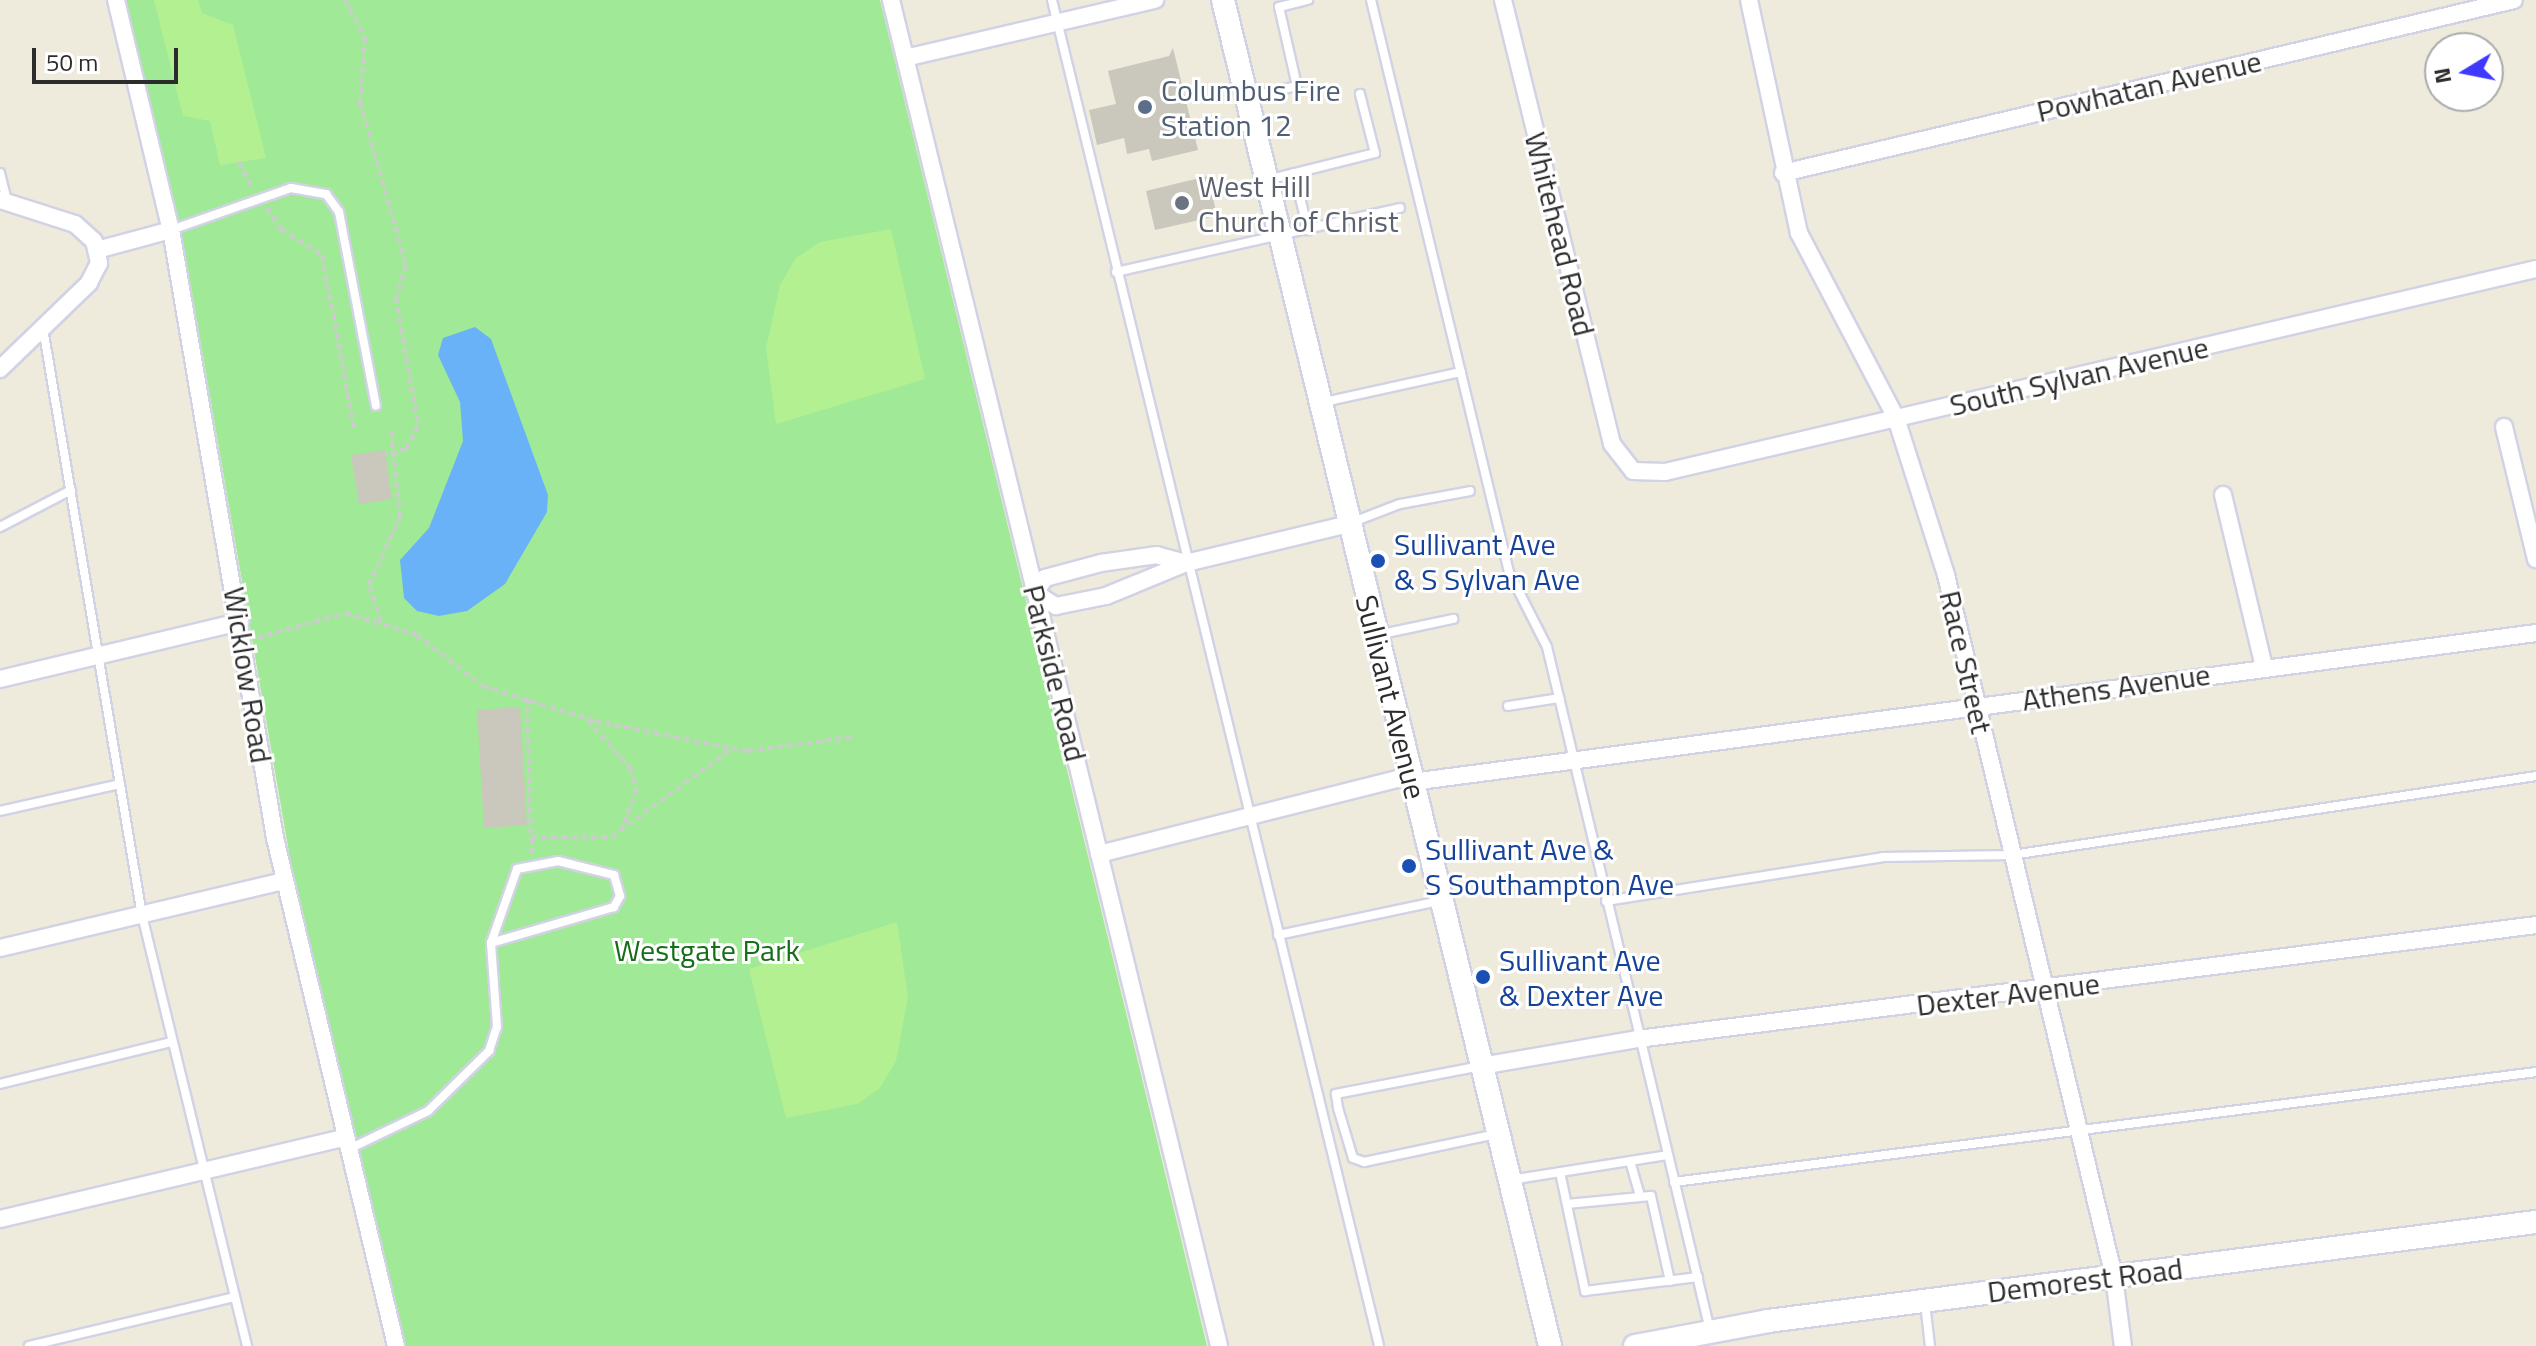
<!DOCTYPE html>
<html>
<head>
<meta charset="utf-8">
<style>
  body { margin:0 }
  #map { position:relative; width:2536px; height:1346px; overflow:hidden; background:#eeebdd; font-family:"Titillium Web",sans-serif }
  div>[style] { position:absolute }
  [style*='--x'] { left:calc(var(--x)*1px); top:calc(var(--y)*1px); width:calc(var(--w)*1px); rotate:calc(var(--a)*1deg) }
  .green>* { inset:0; background:#a0e996 }
  .pitch>* { inset:0; background:#b3f091 }
  .water>* { inset:0; background:#69b2f7 }
  .building>* { inset:0; background:#cac7bc }
  .path>* { height:4px; margin-top:-2px; transform-origin:0; background:repeating-linear-gradient(90deg,#ccc 0 6px,transparent 0 10px) }
  .roads { filter:drop-shadow(2px 0 #d2d2e5) drop-shadow(-2px 0 #d2d2e5) drop-shadow(0 2px #d2d2e5) drop-shadow(0 -2px #d2d2e5) }
  .lane>* { height:8px; margin:-4px; padding:0 4px; transform-origin:4px; border-radius:4px; background:#fff }
  .street>* { height:16px; margin:-8px; padding:0 8px; transform-origin:8px; border-radius:8px; background:#fff }
  .secondary>* { height:22px; margin:-11px; padding:0 11px; transform-origin:11px; border-radius:11px; background:#fff }
  .dots>* { width:22px; height:22px; translate:-50% -50%; box-sizing:border-box; border:4px solid #fff; border-radius:50% }
  span { translate:-50% -50%; white-space:nowrap; text-align:center; line-height:1.15; -webkit-text-stroke:6px #fff; paint-order:stroke }
  .street-label { font-size:30px; color:#2c2c2c }
  .service-label { font-size:30px; color:#4e5e75 }
  .left { translate:0 -50%; text-align:left }
  .worship-label { font-size:30px; color:#5b616d }
  .transit-label { font-size:30px; color:#164399 }
  .park-label { font-size:30px; color:#156f16 }
  .north { position:absolute; left:2424px; top:32px; width:80px; height:80px; box-sizing:border-box; background:#fff; border:2px solid #ababab; border-radius:50%; rotate:260deg; font-size:22px; font-weight:700; line-height:32px; text-align:center; color:#2c2c2c }
  .north::after { content:''; display:block; margin:auto; width:28px; height:36px; background:#3f39ff; clip-path:polygon(50% 0,100% 100%,50% 72%,0 100%) }
  .scale { position:absolute; left:32px; top:48px; width:146px; height:36px; box-sizing:border-box; border:4px solid #2c2c2c; border-top:0; padding-left:10px; font-size:24px; line-height:28px; white-space:nowrap; color:#2c2c2c; -webkit-text-stroke:6px #fff; paint-order:stroke }
</style>
</head>
<body>
<div id="map">
  <div class="green">
    <div style="clip-path:polygon(126px 0,880px 0,1207px 1346px,404px 1346px,303px 933px,185px 252px)"></div>
  </div>
  <div class="pitch">
    <div style="clip-path:polygon(154px 0,198px 0,202px 13px,233px 25px,266px 158px,220px 165px,210px 121px,183px 116px)"></div>
    <div style="clip-path:polygon(891px 229px,925px 379px,776px 424px,766px 348px,780px 285px,796px 258px,820px 242px)"></div>
    <div style="clip-path:polygon(897px 922px,908px 997px,896px 1061px,880px 1088px,857px 1104px,786px 1118px,749px 969px)"></div>
  </div>
  <div class="water">
    <div style="clip-path:polygon(475px 327px,491px 339px,548px 495px,547px 512px,505px 584px,467px 611px,439px 616px,417px 611px,404px 598px,400px 560px,429px 528px,463px 441px,460px 402px,438px 355px,443px 338px)"></div>
  </div>
  <div class="building">
    <div style="clip-path:polygon(1173px 48px,1198px 150px,1152px 161px,1149px 149px,1127px 154px,1124px 138px,1097px 145px,1089px 110px,1116px 104px,1108px 71px,1169px 56px)"></div>
    <div style="clip-path:polygon(1208px 176px,1217px 216px,1155px 230px,1146px 191px)"></div>
    <div style="clip-path:polygon(385px 450px,392px 499px,359px 504px,351px 455px)"></div>
    <div style="clip-path:polygon(520px 707px,527px 825px,484px 828px,477px 710px)"></div>
  </div>
  <div class="path">
    <div style="--x:345;--y:0;--w:42;--a:61.6"></div>
    <div style="--x:365;--y:37;--w:66;--a:94.3"></div>
    <div style="--x:360;--y:103;--w:168;--a:74.1"></div>
    <div style="--x:406;--y:265;--w:34;--a:107"></div>
    <div style="--x:396;--y:298;--w:130;--a:80.2"></div>
    <div style="--x:418;--y:426;--w:26;--a:118"></div>
    <div style="--x:406;--y:449;--w:21;--a:163"></div>
    <div style="--x:239;--y:162;--w:29;--a:63"></div>
    <div style="--x:267;--y:208;--w:25;--a:56"></div>
    <div style="--x:281;--y:229;--w:49;--a:32.4"></div>
    <div style="--x:322;--y:255;--w:176;--a:79.5"></div>
    <div style="--x:381;--y:621;--w:38;--a:-108"></div>
    <div style="--x:369;--y:585;--w:75;--a:-65.5"></div>
    <div style="--x:400;--y:517;--w:87;--a:-95.9"></div>
    <div style="--x:257;--y:638;--w:91;--a:-15.9"></div>
    <div style="--x:345;--y:613;--w:75;--a:17"></div>
    <div style="--x:417;--y:635;--w:83;--a:37.7"></div>
    <div style="--x:483;--y:686;--w:117;--a:17.4"></div>
    <div style="--x:595;--y:721;--w:155;--a:11.2"></div>
    <div style="--x:747;--y:751;--w:107;--a:-7.5"></div>
    <div style="--x:527;--y:697;--w:140;--a:88.4"></div>
    <div style="--x:531;--y:837;--w:81;--a:0"></div>
    <div style="--x:612;--y:837;--w:148;--a:-36.5"></div>
    <div style="--x:588;--y:720;--w:64;--a:48.8"></div>
    <div style="--x:630;--y:768;--w:22;--a:72"></div>
    <div style="--x:637;--y:789;--w:45;--a:110.9"></div>
    <div style="--x:531;--y:837;--w:18;--a:87"></div>
  </div>
  <div class="roads">
    <div class="lane">
      <div style="--x:1052;--y:0;--w:1385;--a:76.34"></div>
      <div style="--x:1371;--y:0;--w:588;--a:76.44"></div>
      <div style="--x:1509;--y:572;--w:84;--a:63.1"></div>
      <div style="--x:1547;--y:647;--w:702;--a:76.58"></div>
      <div style="--x:1247;--y:97;--w:51;--a:-12.4"></div>
      <div style="--x:1297;--y:86;--w:81;--a:-102.8"></div>
      <div style="--x:1279;--y:7;--w:30;--a:-14"></div>
      <div style="--x:0;--y:173;--w:29;--a:76"></div>
      <div style="--x:1294;--y:173;--w:59;--a:76.2"></div>
      <div style="--x:1267;--y:180;--w:111;--a:-14"></div>
      <div style="--x:1375;--y:153;--w:61;--a:-104.3"></div>
      <div style="--x:171;--y:230;--w:127;--a:-19.3"></div>
      <div style="--x:291;--y:188;--w:36;--a:10"></div>
      <div style="--x:326;--y:194;--w:22;--a:54"></div>
      <div style="--x:339;--y:212;--w:197;--a:79.2"></div>
      <div style="--x:1116;--y:272;--w:291;--a:-12.7"></div>
      <div style="--x:43;--y:328;--w:595;--a:80.43"></div>
      <div style="--x:142;--y:915;--w:444;--a:76.3"></div>
      <div style="--x:1324;--y:402;--w:140;--a:-12.4"></div>
      <div style="--x:1353;--y:522;--w:50;--a:-21"></div>
      <div style="--x:1400;--y:504;--w:71;--a:-10.5"></div>
      <div style="--x:0;--y:527;--w:80;--a:-27.5"></div>
      <div style="--x:1377;--y:635;--w:78;--a:-11.9"></div>
      <div style="--x:1508;--y:706;--w:52;--a:-8.9"></div>
      <div style="--x:0;--y:811;--w:123;--a:-12.7"></div>
      <div style="--x:1606;--y:901;--w:280;--a:-9"></div>
      <div style="--x:1883;--y:857;--w:129;--a:-0.9"></div>
      <div style="--x:2012;--y:855;--w:530;--a:-8.57"></div>
      <div style="--x:1278;--y:935;--w:166;--a:-11.9"></div>
      <div style="--x:1481;--y:1066;--w:148;--a:169.1"></div>
      <div style="--x:1336;--y:1094;--w:14;--a:82"></div>
      <div style="--x:1338;--y:1108;--w:52;--a:73.3"></div>
      <div style="--x:1353;--y:1158;--w:12;--a:20"></div>
      <div style="--x:1364;--y:1162;--w:136;--a:-11.9"></div>
      <div style="--x:0;--y:1084;--w:176;--a:-13.8"></div>
      <div style="--x:349;--y:1149;--w:88;--a:-25.7"></div>
      <div style="--x:428;--y:1111;--w:86;--a:-44.5"></div>
      <div style="--x:489;--y:1051;--w:25;--a:-72"></div>
      <div style="--x:497;--y:1027;--w:84;--a:-94.1"></div>
      <div style="--x:491;--y:943;--w:78;--a:-70.6"></div>
      <div style="--x:517;--y:869;--w:42;--a:-11"></div>
      <div style="--x:558;--y:861;--w:58;--a:14"></div>
      <div style="--x:614;--y:875;--w:22;--a:74"></div>
      <div style="--x:620;--y:896;--w:13;--a:119"></div>
      <div style="--x:614;--y:907;--w:128;--a:163.7"></div>
      <div style="--x:1630;--y:1161;--w:35;--a:74"></div>
      <div style="--x:1560;--y:1172;--w:122;--a:78.1"></div>
      <div style="--x:1585;--y:1291;--w:114;--a:-7.1"></div>
      <div style="--x:1510;--y:1180;--w:159;--a:-9"></div>
      <div style="--x:1674;--y:1182;--w:869;--a:-7.27"></div>
      <div style="--x:1567;--y:1204;--w:84;--a:-5.4"></div>
      <div style="--x:1651;--y:1196;--w:87;--a:77.4"></div>
      <div style="--x:1925;--y:1303;--w:43;--a:83.4"></div>
      <div style="--x:29;--y:1346;--w:211;--a:-13.4"></div>
    </div>
    <div class="street">
      <div style="--x:116;--y:0;--w:236;--a:76.6"></div>
      <div style="--x:171;--y:230;--w:617;--a:80.29"></div>
      <div style="--x:275;--y:838;--w:522;--a:76.6"></div>
      <div style="--x:891;--y:0;--w:1385;--a:76.3"></div>
      <div style="--x:1503;--y:0;--w:457;--a:76.2"></div>
      <div style="--x:1612;--y:444;--w:34;--a:52"></div>
      <div style="--x:1633;--y:471;--w:32;--a:2"></div>
      <div style="--x:1665;--y:472;--w:894;--a:-13.12"></div>
      <div style="--x:1749;--y:0;--w:238;--a:77.9"></div>
      <div style="--x:1799;--y:233;--w:209;--a:62.3"></div>
      <div style="--x:1896;--y:418;--w:165;--a:72.3"></div>
      <div style="--x:1946;--y:575;--w:722;--a:76.54"></div>
      <div style="--x:2114;--y:1277;--w:70;--a:82.6"></div>
      <div style="--x:905;--y:58;--w:257;--a:-13.1"></div>
      <div style="--x:1783;--y:173;--w:751;--a:-13.31"></div>
      <div style="--x:0;--y:200;--w:79;--a:17.7"></div>
      <div style="--x:75;--y:224;--w:25;--a:42"></div>
      <div style="--x:94;--y:241;--w:23;--a:77"></div>
      <div style="--x:99;--y:263;--w:22;--a:117"></div>
      <div style="--x:89;--y:283;--w:124;--a:136"></div>
      <div style="--x:97;--y:250;--w:77;--a:-15.1"></div>
      <div style="--x:2504;--y:427;--w:136;--a:76.4"></div>
      <div style="--x:2223;--y:495;--w:177;--a:76.6"></div>
      <div style="--x:1186;--y:563;--w:30;--a:-165"></div>
      <div style="--x:1157;--y:555;--w:57;--a:171.9"></div>
      <div style="--x:1101;--y:563;--w:58;--a:165"></div>
      <div style="--x:1045;--y:578;--w:18;--a:124"></div>
      <div style="--x:1035;--y:593;--w:25;--a:32"></div>
      <div style="--x:1056;--y:606;--w:51;--a:-11.3"></div>
      <div style="--x:1106;--y:596;--w:87;--a:-22.4"></div>
      <div style="--x:1186;--y:563;--w:168;--a:-13.5"></div>
      <div style="--x:0;--y:679;--w:247;--a:-13.4"></div>
      <div style="--x:1412;--y:782;--w:1134;--a:-7.55"></div>
      <div style="--x:1099;--y:854;--w:321;--a:-14.1"></div>
      <div style="--x:0;--y:948;--w:292;--a:-13.3"></div>
      <div style="--x:1481;--y:1066;--w:159;--a:-9.8"></div>
      <div style="--x:1638;--y:1039;--w:905;--a:-7.23"></div>
      <div style="--x:0;--y:1219;--w:351;--a:-13.3"></div>
    </div>
    <div class="secondary">
      <div style="--x:1223;--y:0;--w:1385;--a:76.34"></div>
      <div style="--x:1635;--y:1346;--w:135;--a:-10.6"></div>
      <div style="--x:1768;--y:1321;--w:774;--a:-7.35"></div>
    </div>
  </div>
  <div class="dots">
    <div style="left:1145px;top:107px;background:#5c6f8a"></div>
    <div style="left:1182px;top:203px;background:#6b7280"></div>
    <div style="left:1378px;top:561px;background:#1a4fb4"></div>
    <div style="left:1409px;top:866px;background:#1a4fb4"></div>
    <div style="left:1483px;top:977px;background:#1a4fb4"></div>
  </div>
  <div class="street-label">
    <span style="left:2149px;top:86px;rotate:-13deg">Powhatan Avenue</span>
    <span style="left:1560px;top:234px;rotate:76deg">Whitehead Road</span>
    <span style="left:2079px;top:376px;rotate:-13deg">South Sylvan Avenue</span>
    <span style="left:1966px;top:662px;rotate:77deg">Race Street</span>
    <span style="left:1055px;top:673px;rotate:76deg">Parkside Road</span>
    <span style="left:248px;top:675px;rotate:81deg">Wicklow Road</span>
    <span style="left:2116px;top:687px;rotate:-8deg">Athens Avenue</span>
    <span style="left:1391px;top:697px;rotate:76deg">Sullivant Avenue</span>
    <span style="left:2008px;top:994px;rotate:-7deg">Dexter Avenue</span>
    <span style="left:2085px;top:1280px;rotate:-7deg">Demorest Road</span>
  </div>
  <div class="service-label">
    <span class="left" style="left:1161px;top:107px">Columbus Fire<br>Station 12</span>
  </div>
  <div class="worship-label">
    <span class="left" style="left:1198px;top:203px">West Hill<br>Church of Christ</span>
  </div>
  <div class="transit-label">
    <span class="left" style="left:1394px;top:561px">Sullivant Ave<br>&amp; S Sylvan Ave</span>
    <span class="left" style="left:1425px;top:866px">Sullivant Ave &amp;<br>S Southampton Ave</span>
    <span class="left" style="left:1499px;top:977px">Sullivant Ave<br>&amp; Dexter Ave</span>
  </div>
  <div class="park-label">
    <span style="left:707px;top:950px">Westgate Park</span>
  </div>
  <div class="north">N</div>
  <div class="scale">50 m</div>
</div>
</body>
</html>
